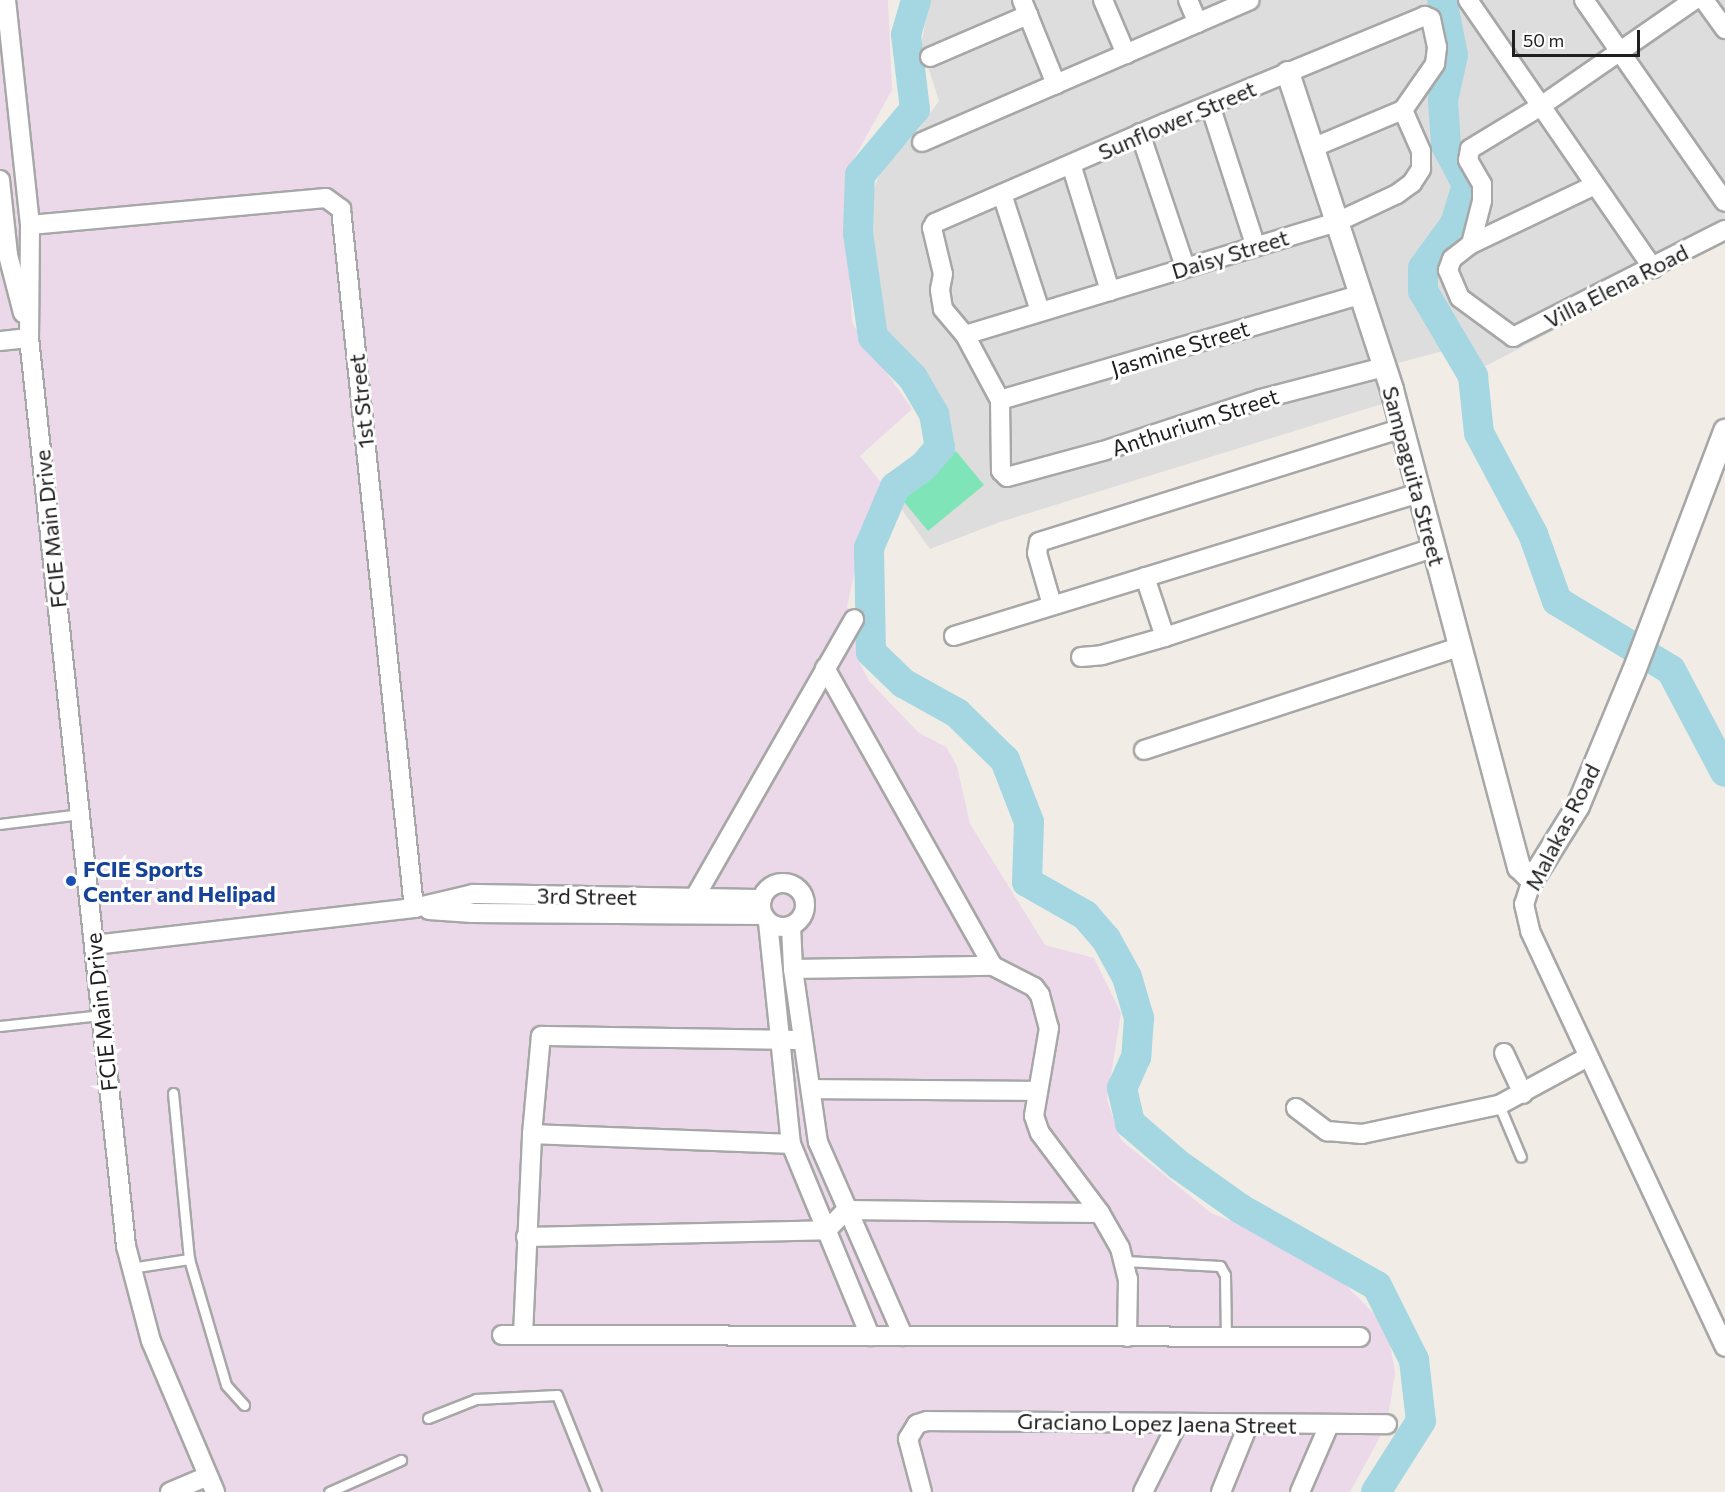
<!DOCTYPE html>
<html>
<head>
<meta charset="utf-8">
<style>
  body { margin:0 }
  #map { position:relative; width:1725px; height:1492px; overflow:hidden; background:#f1ede6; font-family:Commissioner,sans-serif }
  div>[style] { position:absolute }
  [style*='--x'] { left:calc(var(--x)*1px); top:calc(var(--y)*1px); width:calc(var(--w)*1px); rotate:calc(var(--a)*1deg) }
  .residential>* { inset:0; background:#dedddd }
  .industrial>* { inset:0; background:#ebd8e8 }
  .pitch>* { inset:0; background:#7fe5b8 }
  .river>* { height:30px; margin:-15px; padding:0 15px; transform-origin:15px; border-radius:15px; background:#a4d7e2 }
  .roads { filter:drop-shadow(2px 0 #a7a7a7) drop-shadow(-2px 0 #a7a7a7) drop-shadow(0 2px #a7a7a7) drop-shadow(0 -2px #a7a7a7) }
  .service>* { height:9px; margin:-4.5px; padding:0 4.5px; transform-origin:4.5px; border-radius:4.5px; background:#fff }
  .minor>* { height:18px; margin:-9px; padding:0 9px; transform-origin:9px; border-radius:9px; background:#fff }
  .minor>.ring { margin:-9px; padding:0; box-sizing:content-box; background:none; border:18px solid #fff; border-radius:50% }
  .tertiary>* { height:22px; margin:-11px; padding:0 11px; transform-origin:11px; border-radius:11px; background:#fff }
  .dots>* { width:16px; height:16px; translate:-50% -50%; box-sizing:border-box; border:3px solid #fff; border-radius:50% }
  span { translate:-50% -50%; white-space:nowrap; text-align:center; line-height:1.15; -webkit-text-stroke:6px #fff; paint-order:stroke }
  .street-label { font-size:22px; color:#202020 }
  .transit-label { font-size:22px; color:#164399; font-weight:700 }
  .left { translate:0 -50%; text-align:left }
  .scale { position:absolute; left:1512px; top:30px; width:128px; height:27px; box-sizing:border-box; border:3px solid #202020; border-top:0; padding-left:8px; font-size:18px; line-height:21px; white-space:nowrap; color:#202020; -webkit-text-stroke:4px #fff; paint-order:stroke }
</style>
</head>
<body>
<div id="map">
  <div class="residential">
    <div style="clip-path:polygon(930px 0,1438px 0,1444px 43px,1445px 77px,1438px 103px,1442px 147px,1461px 185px,1455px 211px,1418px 261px,1416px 289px,1426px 316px,1451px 349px,1398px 363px,1408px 396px,1000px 522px,930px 549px,892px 496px,947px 451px,945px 421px,921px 376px,881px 322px,868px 208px,883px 162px,912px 138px,939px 101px,921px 45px)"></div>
    <div style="clip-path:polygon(1449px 0,1725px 0,1725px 241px,1484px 367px,1432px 291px,1432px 268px,1458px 235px,1473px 205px,1474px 190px,1455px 146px,1450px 102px,1460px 63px)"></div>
  </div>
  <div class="industrial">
    <div style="clip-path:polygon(0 0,888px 0,892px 90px,846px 173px,852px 323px,912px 409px,860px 456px,886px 489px,860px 546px,847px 607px,860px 619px,858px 660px,869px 681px,919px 733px,946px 747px,957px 766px,970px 824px,1045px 945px,1094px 958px,1121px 1013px,1107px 1100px,1121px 1140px,1211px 1213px,1274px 1238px,1340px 1279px,1378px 1318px,1390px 1343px,1395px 1373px,1387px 1424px,1350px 1492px,0 1492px)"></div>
  </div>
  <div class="pitch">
    <div style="clip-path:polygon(956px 451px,984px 485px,928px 531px,900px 497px)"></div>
  </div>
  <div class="river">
    <div style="--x:916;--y:0;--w:36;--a:106"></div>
    <div style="--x:906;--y:35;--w:75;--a:83.1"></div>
    <div style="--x:915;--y:109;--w:86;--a:129.8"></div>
    <div style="--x:860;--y:175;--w:58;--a:92"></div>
    <div style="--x:858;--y:233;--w:105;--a:81.8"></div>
    <div style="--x:873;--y:337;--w:57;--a:45.7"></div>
    <div style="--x:913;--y:378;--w:42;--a:59.7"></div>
    <div style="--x:934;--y:414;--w:34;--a:80"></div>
    <div style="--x:940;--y:447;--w:25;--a:130"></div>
    <div style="--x:924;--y:466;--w:36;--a:144"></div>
    <div style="--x:895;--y:487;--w:66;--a:113.1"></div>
    <div style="--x:869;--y:548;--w:104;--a:88.9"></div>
    <div style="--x:871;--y:652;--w:45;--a:44.1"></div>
    <div style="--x:903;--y:683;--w:62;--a:29.1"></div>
    <div style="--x:957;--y:713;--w:67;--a:44.4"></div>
    <div style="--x:1005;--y:760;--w:66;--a:68.8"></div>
    <div style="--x:1029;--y:822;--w:60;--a:91.9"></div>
    <div style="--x:1027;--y:882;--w:67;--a:29.6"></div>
    <div style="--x:1085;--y:915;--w:32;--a:49"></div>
    <div style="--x:1106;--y:939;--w:43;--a:61.1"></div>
    <div style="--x:1127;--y:977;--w:43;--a:73.7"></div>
    <div style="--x:1139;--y:1018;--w:39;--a:94"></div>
    <div style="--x:1136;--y:1057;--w:34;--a:114"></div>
    <div style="--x:1122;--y:1088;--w:36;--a:77"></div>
    <div style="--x:1130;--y:1123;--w:65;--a:40.6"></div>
    <div style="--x:1179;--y:1165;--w:76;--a:35.4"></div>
    <div style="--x:1241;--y:1209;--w:156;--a:29.5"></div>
    <div style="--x:1377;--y:1286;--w:83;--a:63.4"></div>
    <div style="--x:1414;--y:1360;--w:61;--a:83.5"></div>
    <div style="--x:1421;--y:1421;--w:84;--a:122.4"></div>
    <div style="--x:1442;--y:0;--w:56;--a:78.7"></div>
    <div style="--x:1453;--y:55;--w:46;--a:102.5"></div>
    <div style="--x:1443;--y:100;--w:45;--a:86.2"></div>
    <div style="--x:1446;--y:145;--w:45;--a:62.3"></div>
    <div style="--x:1467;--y:185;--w:41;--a:107.1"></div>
    <div style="--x:1455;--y:224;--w:54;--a:126"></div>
    <div style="--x:1423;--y:268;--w:23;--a:90"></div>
    <div style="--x:1423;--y:291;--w:99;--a:59.5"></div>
    <div style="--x:1473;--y:376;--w:57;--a:84"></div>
    <div style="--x:1479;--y:433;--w:115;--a:61.9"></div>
    <div style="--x:1533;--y:534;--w:71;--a:70.3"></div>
    <div style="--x:1557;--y:601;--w:133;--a:31.2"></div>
    <div style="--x:1671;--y:670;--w:115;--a:62.1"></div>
  </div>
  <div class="roads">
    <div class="service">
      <div style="--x:0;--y:824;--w:81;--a:-7.1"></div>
      <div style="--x:0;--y:1026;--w:103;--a:-6.2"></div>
      <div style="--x:173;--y:1093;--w:167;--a:84.5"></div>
      <div style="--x:189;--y:1259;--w:131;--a:73.6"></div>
      <div style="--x:226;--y:1385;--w:27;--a:48"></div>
      <div style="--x:1499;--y:1105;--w:56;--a:67.1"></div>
      <div style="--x:1125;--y:1261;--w:95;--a:3"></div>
      <div style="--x:1220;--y:1266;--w:10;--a:61"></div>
      <div style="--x:1225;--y:1275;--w:62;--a:89.1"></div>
      <div style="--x:130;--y:1268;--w:60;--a:-8.7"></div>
      <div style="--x:428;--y:1418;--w:52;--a:-21.6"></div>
      <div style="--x:476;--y:1399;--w:81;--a:-2.8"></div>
      <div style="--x:557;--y:1395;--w:105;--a:68.1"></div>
      <div style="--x:329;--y:1492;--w:79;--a:-24"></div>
    </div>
    <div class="minor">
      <div style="--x:6;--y:0;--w:226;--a:83.9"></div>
      <div style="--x:30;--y:225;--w:113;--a:90.5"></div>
      <div style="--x:29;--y:338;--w:913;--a:83.9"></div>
      <div style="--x:126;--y:1246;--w:98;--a:75.3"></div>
      <div style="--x:151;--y:1341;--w:164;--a:67"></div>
      <div style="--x:1022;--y:0;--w:91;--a:68"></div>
      <div style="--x:1103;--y:0;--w:59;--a:66.9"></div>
      <div style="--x:1188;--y:0;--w:25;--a:67"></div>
      <div style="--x:1468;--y:0;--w:326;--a:55.4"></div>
      <div style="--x:1584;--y:0;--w:246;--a:55.1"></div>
      <div style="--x:1694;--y:0;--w:186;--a:145.3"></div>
      <div style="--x:1541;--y:106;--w:83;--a:148.8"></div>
      <div style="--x:1470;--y:149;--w:11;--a:100"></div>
      <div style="--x:1468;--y:160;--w:28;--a:60"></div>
      <div style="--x:1482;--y:184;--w:17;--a:90"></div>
      <div style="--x:1482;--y:201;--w:44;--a:104.3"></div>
      <div style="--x:1471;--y:244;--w:24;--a:142"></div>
      <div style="--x:1452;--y:259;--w:12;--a:110"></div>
      <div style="--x:1448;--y:270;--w:30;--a:67"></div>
      <div style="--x:1460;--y:298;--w:66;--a:36.3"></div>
      <div style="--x:1513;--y:337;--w:237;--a:-26.8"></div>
      <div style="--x:1704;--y:0;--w:36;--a:54"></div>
      <div style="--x:930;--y:57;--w:107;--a:-23.2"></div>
      <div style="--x:1210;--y:105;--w:149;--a:72.1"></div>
      <div style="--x:1140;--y:133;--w:141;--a:71.4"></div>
      <div style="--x:922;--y:142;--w:357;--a:-23.4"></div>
      <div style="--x:1312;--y:148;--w:99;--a:-22.7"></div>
      <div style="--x:1403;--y:110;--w:56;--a:-55.2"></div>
      <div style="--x:1435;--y:64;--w:17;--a:-83"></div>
      <div style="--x:1437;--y:47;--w:29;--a:-102"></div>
      <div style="--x:1431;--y:19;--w:7;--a:-153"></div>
      <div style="--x:1425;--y:16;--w:281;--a:157.6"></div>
      <div style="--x:1165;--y:123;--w:251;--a:156.5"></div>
      <div style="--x:935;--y:223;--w:6;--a:121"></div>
      <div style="--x:932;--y:228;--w:47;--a:76.6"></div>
      <div style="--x:943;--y:274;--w:16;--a:101"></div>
      <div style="--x:940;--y:290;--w:19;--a:81"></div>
      <div style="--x:943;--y:309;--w:34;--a:50"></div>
      <div style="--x:965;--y:335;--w:74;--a:61.7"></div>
      <div style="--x:1000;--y:400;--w:71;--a:89.2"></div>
      <div style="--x:1001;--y:471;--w:8;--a:45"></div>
      <div style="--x:1007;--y:477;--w:99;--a:-15.2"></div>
      <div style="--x:1103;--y:451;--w:166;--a:-18.2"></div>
      <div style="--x:1261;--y:399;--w:127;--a:-14.6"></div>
      <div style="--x:1071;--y:164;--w:133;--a:72.9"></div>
      <div style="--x:0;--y:180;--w:75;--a:83.9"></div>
      <div style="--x:8;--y:255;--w:60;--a:75.5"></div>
      <div style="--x:1002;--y:194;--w:123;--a:72"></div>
      <div style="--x:30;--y:225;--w:297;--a:-5.2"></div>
      <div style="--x:326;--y:198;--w:19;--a:36"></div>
      <div style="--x:341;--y:209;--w:703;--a:84.04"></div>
      <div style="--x:1471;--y:244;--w:137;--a:-25.4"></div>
      <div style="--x:965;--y:335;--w:389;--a:-16.9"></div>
      <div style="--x:1337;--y:222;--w:66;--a:-25"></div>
      <div style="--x:1397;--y:194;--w:19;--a:-36"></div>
      <div style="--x:1412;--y:183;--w:17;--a:-57"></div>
      <div style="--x:1421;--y:169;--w:18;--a:-90"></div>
      <div style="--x:1421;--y:151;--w:45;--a:-113.7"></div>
      <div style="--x:0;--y:341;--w:29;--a:-6"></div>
      <div style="--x:1000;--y:400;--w:375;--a:-16.3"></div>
      <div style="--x:1145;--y:577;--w:63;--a:71.6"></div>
      <div style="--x:1052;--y:605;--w:54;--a:-106.1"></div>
      <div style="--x:1037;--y:553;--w:11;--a:-80"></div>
      <div style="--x:1039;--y:542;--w:380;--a:-17.4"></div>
      <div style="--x:954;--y:636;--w:487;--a:-17.1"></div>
      <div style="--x:1081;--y:657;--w:21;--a:-5"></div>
      <div style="--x:1102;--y:655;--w:66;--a:-15.9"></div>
      <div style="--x:1165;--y:637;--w:282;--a:-18.4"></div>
      <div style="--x:825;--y:668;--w:342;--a:60.6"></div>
      <div style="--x:1144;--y:750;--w:332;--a:-18.1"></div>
      <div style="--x:1532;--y:880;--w:25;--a:108"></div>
      <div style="--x:1524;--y:904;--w:28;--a:77"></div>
      <div style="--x:1530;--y:931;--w:459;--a:64.9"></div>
      <div class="ring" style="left:761px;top:883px;width:26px;height:26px"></div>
      <div style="--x:694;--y:906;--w:9;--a:-84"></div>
      <div style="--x:695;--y:897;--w:320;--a:-60.2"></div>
      <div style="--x:429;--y:910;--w:43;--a:4"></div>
      <div style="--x:472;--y:913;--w:291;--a:0.4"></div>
      <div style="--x:768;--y:922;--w:223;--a:84.1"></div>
      <div style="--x:791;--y:1144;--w:208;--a:67.6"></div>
      <div style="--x:791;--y:926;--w:43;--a:87.3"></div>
      <div style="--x:793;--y:969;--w:175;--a:81.8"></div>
      <div style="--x:818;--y:1142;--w:212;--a:66.3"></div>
      <div style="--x:94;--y:945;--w:322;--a:-6.6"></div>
      <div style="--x:414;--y:908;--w:61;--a:-13.3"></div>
      <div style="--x:473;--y:894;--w:289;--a:1"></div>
      <div style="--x:793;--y:969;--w:200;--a:-0.9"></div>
      <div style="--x:993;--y:966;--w:46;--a:27.1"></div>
      <div style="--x:1034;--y:987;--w:10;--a:53"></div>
      <div style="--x:1040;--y:995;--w:34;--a:75"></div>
      <div style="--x:1049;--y:1028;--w:89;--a:99.7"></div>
      <div style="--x:1034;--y:1116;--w:18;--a:71"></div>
      <div style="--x:1040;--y:1133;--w:100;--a:53.1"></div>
      <div style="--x:1100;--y:1213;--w:40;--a:60.3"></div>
      <div style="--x:1120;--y:1248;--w:32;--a:76"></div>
      <div style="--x:1128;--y:1279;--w:58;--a:91"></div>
      <div style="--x:1504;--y:1053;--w:45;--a:65.1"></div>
      <div style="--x:811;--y:1089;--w:225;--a:0.5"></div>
      <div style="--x:1296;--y:1108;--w:39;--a:37"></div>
      <div style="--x:1327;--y:1131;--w:35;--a:5"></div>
      <div style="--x:1362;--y:1134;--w:140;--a:-12"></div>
      <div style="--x:1499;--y:1105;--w:99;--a:-28.4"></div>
      <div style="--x:532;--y:1134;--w:259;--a:2.2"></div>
      <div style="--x:526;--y:1237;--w:301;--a:-1.3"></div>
      <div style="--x:827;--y:1230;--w:28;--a:-46"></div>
      <div style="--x:846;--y:1210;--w:254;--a:0.7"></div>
      <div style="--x:502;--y:1335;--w:858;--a:0.13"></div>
      <div style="--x:523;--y:1335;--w:201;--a:-87.4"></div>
      <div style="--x:532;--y:1134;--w:98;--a:-84.8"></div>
      <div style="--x:541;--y:1036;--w:262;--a:0.9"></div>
      <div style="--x:170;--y:1492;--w:41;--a:-22.8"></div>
      <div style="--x:922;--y:1492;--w:55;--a:-104.8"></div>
      <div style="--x:908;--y:1439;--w:17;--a:-59"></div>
      <div style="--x:917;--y:1424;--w:10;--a:-17"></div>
      <div style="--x:927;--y:1421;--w:460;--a:0.4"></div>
      <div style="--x:1143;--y:1492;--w:76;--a:-63.4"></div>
      <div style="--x:1221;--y:1492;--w:74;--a:-67.9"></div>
      <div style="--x:1300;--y:1492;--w:73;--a:-66.6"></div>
    </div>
    <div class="tertiary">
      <div style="--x:1288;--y:73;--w:334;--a:71.8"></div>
      <div style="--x:1392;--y:390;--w:494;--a:75.1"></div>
      <div style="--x:1519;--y:867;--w:18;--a:45"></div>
      <div style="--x:1532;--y:880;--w:87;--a:-58.1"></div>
      <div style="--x:1578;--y:806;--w:146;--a:-67.5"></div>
      <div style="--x:1634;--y:671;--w:257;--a:-69.2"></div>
    </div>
  </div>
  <div class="dots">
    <div style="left:71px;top:881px;background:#1a4fb4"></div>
  </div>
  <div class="street-label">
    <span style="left:1177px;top:120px;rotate:-23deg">Sunflower Street</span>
    <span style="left:1230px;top:254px;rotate:-17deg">Daisy Street</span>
    <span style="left:1616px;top:286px;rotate:-27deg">Villa Elena Road</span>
    <span style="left:1180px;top:348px;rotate:-17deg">Jasmine Street</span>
    <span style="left:361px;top:401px;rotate:-96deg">1st Street</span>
    <span style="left:1195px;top:422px;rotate:-18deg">Anthurium Street</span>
    <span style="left:1414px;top:476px;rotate:75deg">Sampaguita Street</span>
    <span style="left:50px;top:529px;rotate:-96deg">FCIE Main Drive</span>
    <span style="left:1562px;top:827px;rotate:-63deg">Malakas Road</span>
    <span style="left:587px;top:896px;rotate:1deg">3rd Street</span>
    <span style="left:101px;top:1012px;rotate:-96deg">FCIE Main Drive</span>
    <span style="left:1157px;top:1423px;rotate:1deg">Graciano Lopez Jaena Street</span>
  </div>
  <div class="transit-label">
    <span class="left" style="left:83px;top:881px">FCIE Sports<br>Center and Helipad</span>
  </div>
  <div class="scale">50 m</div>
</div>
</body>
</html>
